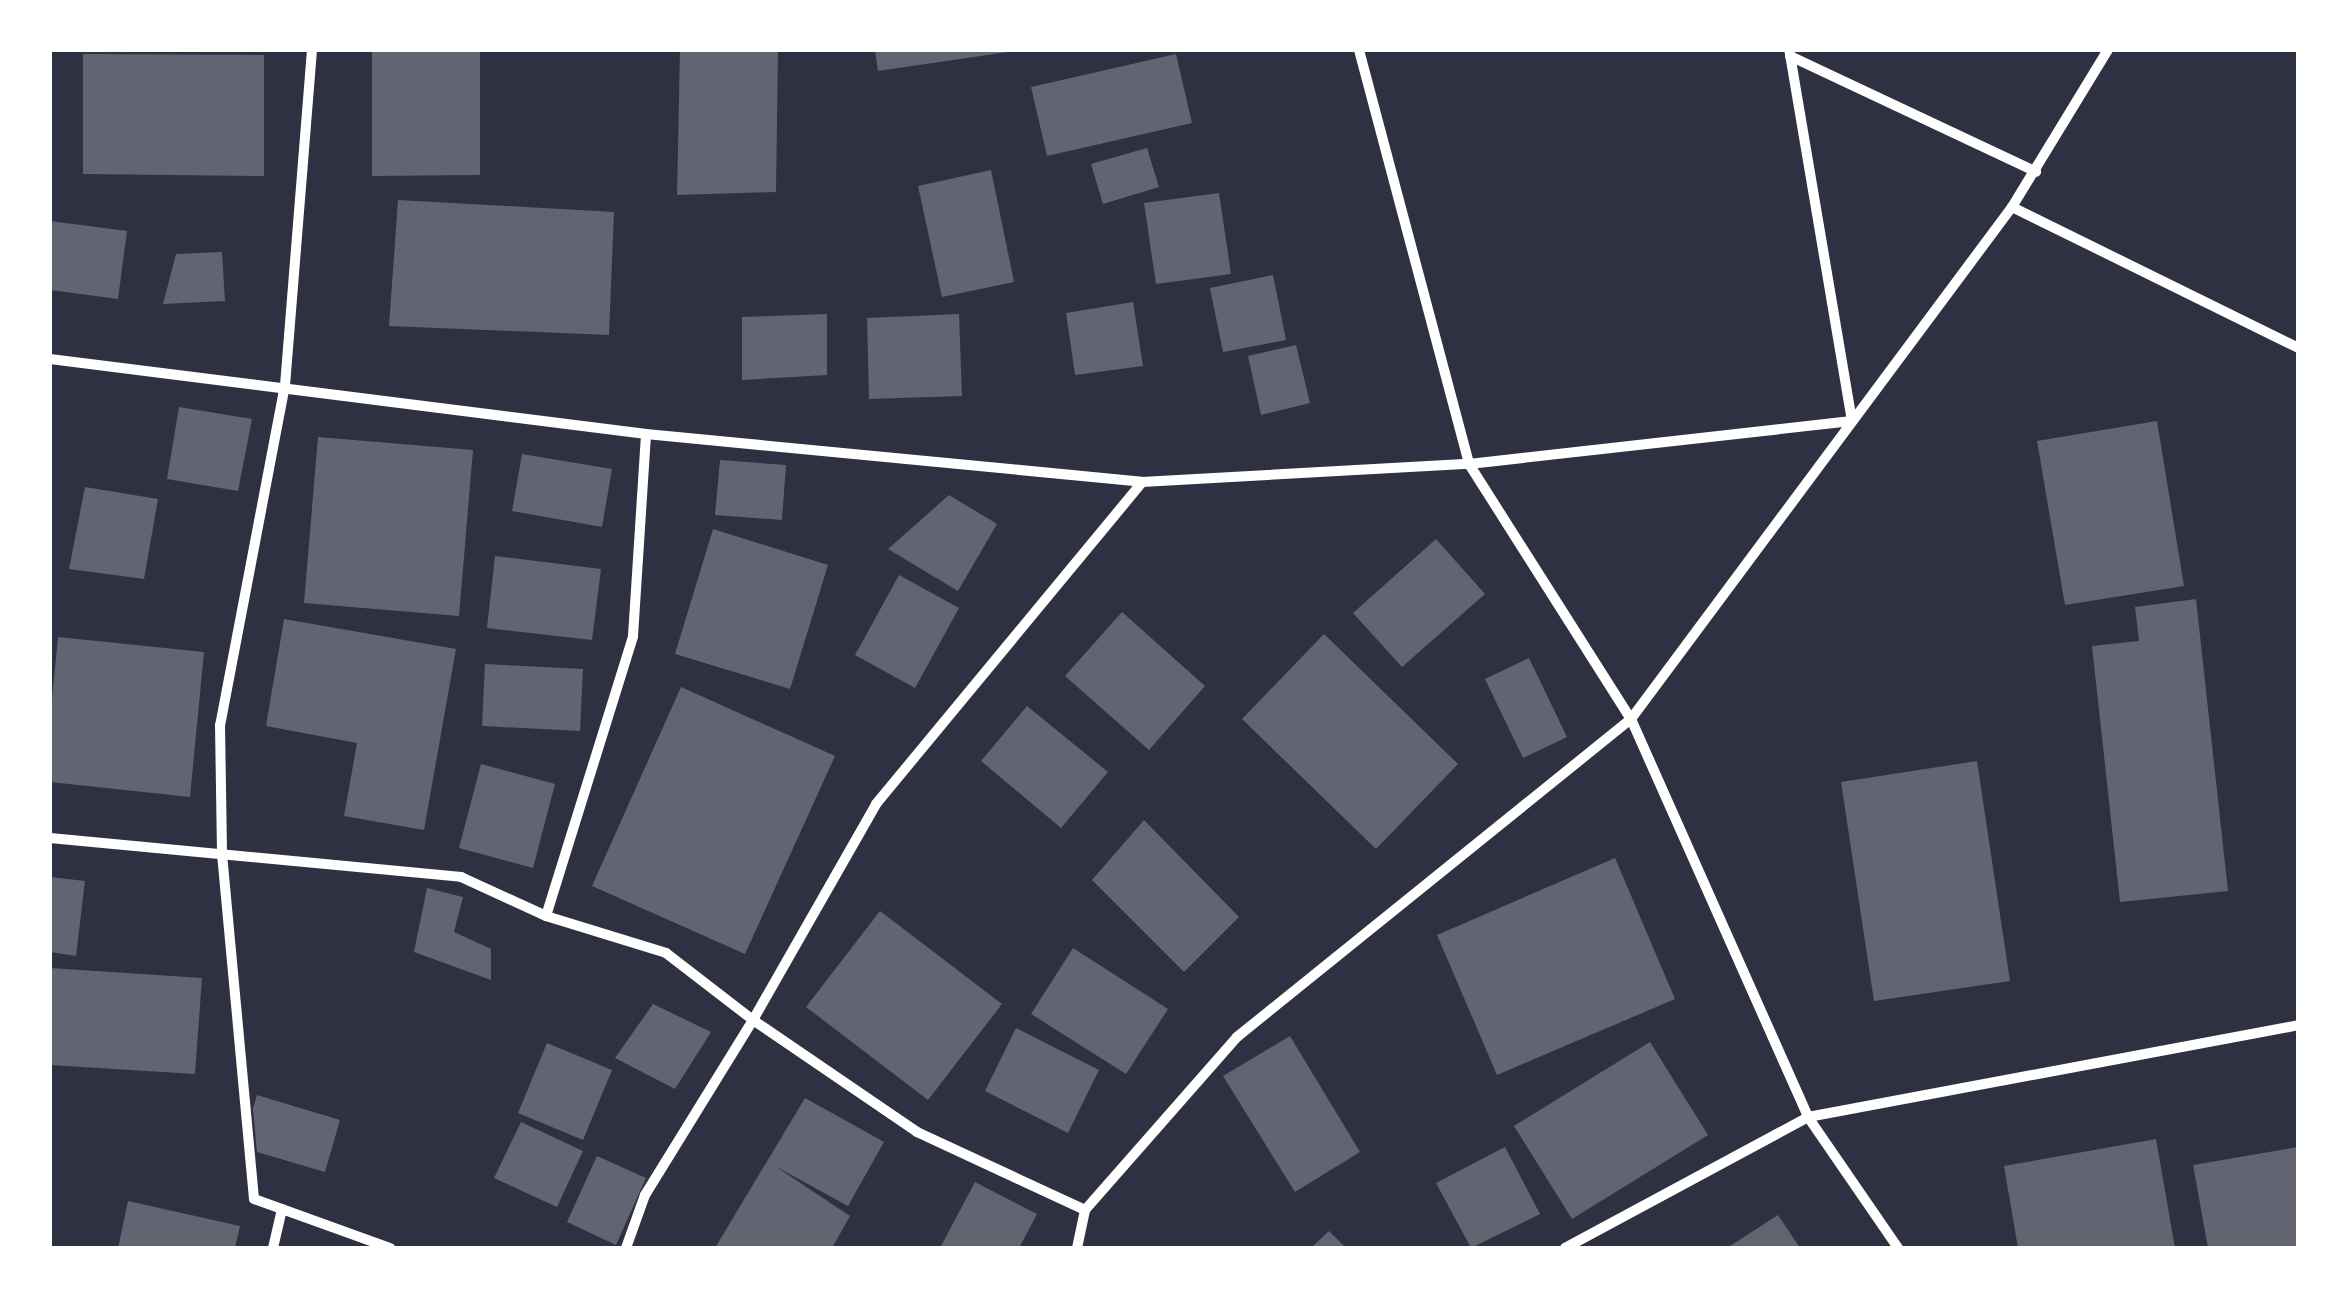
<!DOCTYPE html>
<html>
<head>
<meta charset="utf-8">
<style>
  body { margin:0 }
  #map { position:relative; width:2348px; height:1298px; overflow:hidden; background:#2d3142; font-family:"IBM Plex Serif",serif }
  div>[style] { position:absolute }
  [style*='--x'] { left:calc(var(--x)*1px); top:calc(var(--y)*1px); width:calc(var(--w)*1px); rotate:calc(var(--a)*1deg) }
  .building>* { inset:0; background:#626471 }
  .minor>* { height:10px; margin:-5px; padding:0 5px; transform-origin:5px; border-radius:5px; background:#fff }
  span { translate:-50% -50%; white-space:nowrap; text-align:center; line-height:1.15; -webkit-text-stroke:8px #fff; paint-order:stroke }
  .frame { position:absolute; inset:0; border:52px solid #fff; pointer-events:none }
</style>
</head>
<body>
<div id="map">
  <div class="building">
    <div style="clip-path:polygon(372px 50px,480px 50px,480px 175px,372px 176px)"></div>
    <div style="clip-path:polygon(680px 50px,778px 50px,776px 192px,677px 195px)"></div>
    <div style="clip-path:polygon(875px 50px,1008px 50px,1008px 52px,878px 71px)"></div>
    <div style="clip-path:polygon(83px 54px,264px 55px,264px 176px,83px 174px)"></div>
    <div style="clip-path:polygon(1176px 54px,1192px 123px,1047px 156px,1031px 87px)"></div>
    <div style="clip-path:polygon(1147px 148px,1159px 187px,1103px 204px,1091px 164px)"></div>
    <div style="clip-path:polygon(991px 170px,1014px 282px,942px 297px,918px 186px)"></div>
    <div style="clip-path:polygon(1219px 193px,1231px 274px,1156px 284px,1144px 203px)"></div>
    <div style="clip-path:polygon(398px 200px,614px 212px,609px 335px,389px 326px)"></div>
    <div style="clip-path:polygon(50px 221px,127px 231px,118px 299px,50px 290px)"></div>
    <div style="clip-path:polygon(222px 252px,225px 301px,163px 304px,176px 254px)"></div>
    <div style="clip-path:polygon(1273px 275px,1286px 340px,1223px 352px,1210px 288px)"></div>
    <div style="clip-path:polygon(1133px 302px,1143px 366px,1075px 375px,1066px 313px)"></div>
    <div style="clip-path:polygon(827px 314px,827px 375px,742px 380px,742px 317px)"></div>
    <div style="clip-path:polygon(959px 314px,962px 396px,869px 399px,867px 318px)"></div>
    <div style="clip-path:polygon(1296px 345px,1310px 403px,1261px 415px,1248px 356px)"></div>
    <div style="clip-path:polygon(179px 407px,252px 419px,238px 491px,167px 479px)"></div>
    <div style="clip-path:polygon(2157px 421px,2184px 586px,2065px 605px,2037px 441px)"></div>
    <div style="clip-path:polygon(318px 437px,473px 450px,459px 616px,304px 603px)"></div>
    <div style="clip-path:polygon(522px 454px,612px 469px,602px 527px,512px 511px)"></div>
    <div style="clip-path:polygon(720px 460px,786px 465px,782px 520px,715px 515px)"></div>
    <div style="clip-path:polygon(85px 487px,158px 499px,144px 579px,69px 569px)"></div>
    <div style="clip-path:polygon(949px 495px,997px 524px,958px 591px,888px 549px)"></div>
    <div style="clip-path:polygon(713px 529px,828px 565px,790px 689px,675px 654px)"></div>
    <div style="clip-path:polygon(1436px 539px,1485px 594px,1402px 667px,1353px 613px)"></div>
    <div style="clip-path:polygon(495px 556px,601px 569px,592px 640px,487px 628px)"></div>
    <div style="clip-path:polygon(899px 575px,959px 608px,915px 688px,855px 655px)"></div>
    <div style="clip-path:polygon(2196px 599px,2228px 891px,2120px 902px,2092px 646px,2139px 641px,2135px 607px)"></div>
    <div style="clip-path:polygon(1122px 612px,1205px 686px,1149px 750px,1065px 676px)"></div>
    <div style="clip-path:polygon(284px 619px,456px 649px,424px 830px,344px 816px,357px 743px,266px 726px)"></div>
    <div style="clip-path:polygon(1324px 634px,1458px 764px,1376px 849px,1242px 719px)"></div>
    <div style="clip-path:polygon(58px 637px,204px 652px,190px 797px,50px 782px,50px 719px)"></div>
    <div style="clip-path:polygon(1529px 658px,1567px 737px,1523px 758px,1485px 679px)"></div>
    <div style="clip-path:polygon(485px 664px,583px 669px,580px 731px,482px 726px)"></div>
    <div style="clip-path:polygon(681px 687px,835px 756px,745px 954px,592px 886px)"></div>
    <div style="clip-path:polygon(1027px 706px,1108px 772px,1061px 828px,981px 761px)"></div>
    <div style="clip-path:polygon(1977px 761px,2010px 981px,1874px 1001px,1841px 782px)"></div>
    <div style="clip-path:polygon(481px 764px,555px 784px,533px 868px,459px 848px)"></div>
    <div style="clip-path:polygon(1144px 820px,1239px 917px,1184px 972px,1092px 880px)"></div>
    <div style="clip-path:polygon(1615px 858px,1675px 999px,1497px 1075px,1437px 935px)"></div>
    <div style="clip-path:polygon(50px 877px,85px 881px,76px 956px,50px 952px)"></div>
    <div style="clip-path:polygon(427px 888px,463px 897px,454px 932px,491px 949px,491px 980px,414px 952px)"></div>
    <div style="clip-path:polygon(880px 911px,1002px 1004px,928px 1100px,806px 1007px)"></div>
    <div style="clip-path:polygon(1073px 948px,1168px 1009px,1126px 1074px,1031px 1014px)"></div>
    <div style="clip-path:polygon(50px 968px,202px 978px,195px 1074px,50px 1065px)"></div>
    <div style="clip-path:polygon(653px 1004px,711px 1032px,675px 1089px,615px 1058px)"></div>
    <div style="clip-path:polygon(1016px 1028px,1099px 1070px,1068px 1133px,985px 1091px)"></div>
    <div style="clip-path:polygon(1290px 1036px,1360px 1152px,1295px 1192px,1223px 1076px)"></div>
    <div style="clip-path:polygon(1650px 1042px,1708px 1135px,1572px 1219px,1514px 1126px)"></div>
    <div style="clip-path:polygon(547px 1043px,612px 1070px,583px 1140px,518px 1113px)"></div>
    <div style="clip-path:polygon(257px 1095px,340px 1120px,325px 1172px,257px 1152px,253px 1109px)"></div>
    <div style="clip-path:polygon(805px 1098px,884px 1142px,848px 1206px,775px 1166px,850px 1216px,832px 1248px,715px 1248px)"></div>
    <div style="clip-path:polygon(521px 1122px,583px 1151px,557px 1207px,494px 1178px)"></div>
    <div style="clip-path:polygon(2156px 1139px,2175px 1248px,2018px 1248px,2004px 1166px)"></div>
    <div style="clip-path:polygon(1505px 1147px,1540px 1214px,1471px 1248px,1436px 1183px)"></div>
    <div style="clip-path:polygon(2298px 1147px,2298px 1248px,2208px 1248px,2193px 1165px)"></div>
    <div style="clip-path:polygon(597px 1156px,646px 1178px,616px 1245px,567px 1222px)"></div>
    <div style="clip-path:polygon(975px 1182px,1037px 1214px,1019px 1248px,941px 1246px)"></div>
    <div style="clip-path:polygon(128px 1201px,240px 1226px,235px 1248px,118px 1248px)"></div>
    <div style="clip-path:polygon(1778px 1215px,1800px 1248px,1727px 1248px)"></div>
    <div style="clip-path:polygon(1329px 1231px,1346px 1248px,1311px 1248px)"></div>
  </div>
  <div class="minor">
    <div style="--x:312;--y:50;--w:336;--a:94.6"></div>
    <div style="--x:285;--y:385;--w:346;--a:100.8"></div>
    <div style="--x:220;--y:725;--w:129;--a:89.1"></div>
    <div style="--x:222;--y:854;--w:346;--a:84.7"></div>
    <div style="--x:254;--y:1199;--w:145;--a:19.8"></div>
    <div style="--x:1359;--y:50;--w:428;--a:75.1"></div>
    <div style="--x:1469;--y:464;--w:302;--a:57.6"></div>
    <div style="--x:1631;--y:719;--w:436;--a:66"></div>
    <div style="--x:1808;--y:1117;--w:159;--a:55.5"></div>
    <div style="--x:1790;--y:56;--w:272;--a:25.2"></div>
    <div style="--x:2012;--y:207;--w:319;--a:26.2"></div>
    <div style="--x:50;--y:359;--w:601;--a:7.17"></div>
    <div style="--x:646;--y:434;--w:498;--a:5.5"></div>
    <div style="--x:1142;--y:482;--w:327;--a:-3.2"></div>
    <div style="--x:1469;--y:464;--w:385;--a:-6.4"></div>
    <div style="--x:1852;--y:421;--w:376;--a:-99.6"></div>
    <div style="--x:50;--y:838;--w:413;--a:5.4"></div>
    <div style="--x:461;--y:877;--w:94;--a:24.6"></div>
    <div style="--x:546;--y:916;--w:126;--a:17.1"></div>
    <div style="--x:666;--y:953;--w:110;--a:37.6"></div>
    <div style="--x:753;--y:1020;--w:199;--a:34.3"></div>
    <div style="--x:917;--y:1132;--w:185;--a:24.9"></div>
    <div style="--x:546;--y:916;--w:293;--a:-72.7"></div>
    <div style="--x:633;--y:636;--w:202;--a:-86.3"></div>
    <div style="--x:273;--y:1248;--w:40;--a:-77"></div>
    <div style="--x:626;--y:1248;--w:56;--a:-70.3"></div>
    <div style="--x:645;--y:1195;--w:206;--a:-58.3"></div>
    <div style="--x:753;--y:1020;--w:249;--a:-60.3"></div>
    <div style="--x:876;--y:804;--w:418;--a:-50.4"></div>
    <div style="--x:1077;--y:1248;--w:39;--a:-78"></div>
    <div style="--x:1085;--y:1210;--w:230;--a:-48.7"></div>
    <div style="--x:1237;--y:1037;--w:506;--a:-38.91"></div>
    <div style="--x:1631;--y:719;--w:638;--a:-53.35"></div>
    <div style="--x:2012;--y:207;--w:184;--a:-58.6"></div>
    <div style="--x:1565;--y:1248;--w:276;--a:-28.3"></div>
    <div style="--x:1808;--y:1117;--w:499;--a:-10.6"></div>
  </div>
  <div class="frame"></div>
</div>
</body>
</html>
